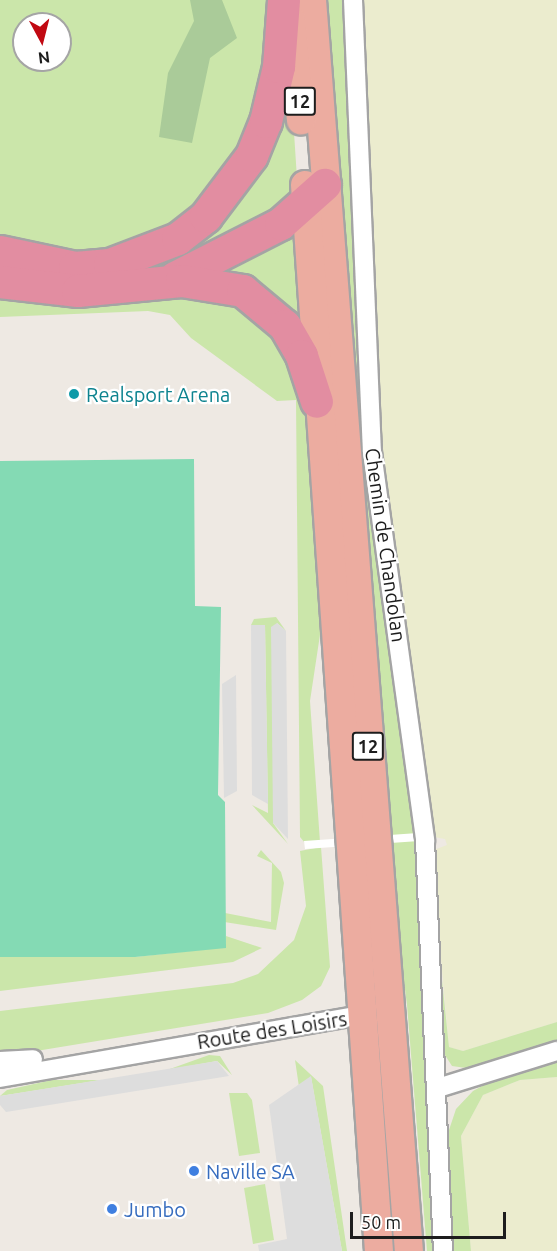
<!DOCTYPE html>
<html>
<head>
<meta charset="utf-8">
<style>
  body { margin:0 }
  #map { position:relative; width:557px; height:1251px; overflow:hidden; background:#eee9e3; font-family:Ubuntu,sans-serif }
  div>[style] { position:absolute }
  [style*='--x'] { left:calc(var(--x)*1px); top:calc(var(--y)*1px); width:calc(var(--w)*1px); rotate:calc(var(--a)*1deg) }
  .farmland>* { inset:0; background:#ebecce }
  .grass>* { inset:0; background:#cbe6aa }
  .forest>* { inset:0; background:#aacb99 }
  .pitch>* { inset:0; background:#84dab4 }
  .parking>* { inset:0; background:#ddd }
  .pier>* { inset:0; background:#fff }
  .roads { filter:drop-shadow(2px 0 #a4a4a4) drop-shadow(-2px 0 #a4a4a4) drop-shadow(0 2px #a4a4a4) drop-shadow(0 -2px #a4a4a4) }
  .minor>* { height:18px; margin:-9px; padding:0 9px; transform-origin:9px; border-radius:9px; background:#fff }
  .trunk>* { height:28px; margin:-14px; padding:0 14px; transform-origin:14px; border-radius:14px; background:#ecaca0 }
  .motorway>* { height:32px; margin:-16px; padding:0 16px; transform-origin:16px; border-radius:16px; background:#e28da1 }
  .dots>* { width:16px; height:16px; translate:-50% -50%; box-sizing:border-box; border:3px solid #fff; border-radius:50% }
  span { translate:-50% -50%; white-space:nowrap; text-align:center; line-height:1.15; -webkit-text-stroke:4.5px #fff; paint-order:stroke }
  .shield-label span { padding:2px 4px; background:#fff; border:2px solid; border-radius:4px; -webkit-text-stroke-width:0 }
  .shield-label { font-size:18px; color:#1d1d1d; font-weight:700 }
  .culture-label { font-size:20px; color:#0d838f }
  .left { translate:0 -50%; text-align:left }
  .street-label { font-size:20px; color:#1d1d1d }
  .shop-label { font-size:20px; color:#366cbe }
  .north { position:absolute; left:12px; top:12px; width:60px; height:60px; box-sizing:border-box; background:#fff; border:2px solid #a5a5a5; border-radius:50%; rotate:173deg; font-size:16px; font-weight:700; line-height:24px; text-align:center; color:#1d1d1d }
  .north::after { content:''; display:block; margin:auto; width:21px; height:27px; background:#c10912; clip-path:polygon(50% 0,100% 100%,50% 72%,0 100%) }
  .scale { position:absolute; left:350px; top:1212px; width:156px; height:27px; box-sizing:border-box; border:3px solid #1d1d1d; border-top:0; padding-left:8px; font-size:18px; line-height:21px; white-space:nowrap; color:#1d1d1d; -webkit-text-stroke:4px #fff; paint-order:stroke }
</style>
</head>
<body>
<div id="map">
  <div class="farmland">
    <div style="clip-path:polygon(358px 0,557px 0,557px 1022px,463px 1051px,449px 1047px,431px 851px,447px 845px,445px 839px,429px 836px,377px 452px)"></div>
    <div style="clip-path:polygon(557px 1077px,557px 1251px,471px 1251px,461px 1136px,483px 1095px,520px 1080px)"></div>
  </div>
  <div class="grass">
    <div style="clip-path:polygon(evenodd,0 0,275px 0,265px 97px,235px 161px,212px 193px,174px 224px,128px 246px,77px 252px,36px 247px,0 235px,0 0,24px 24px,60px 24px,60px 60px,24px 60px,24px 24px)"></div>
    <div style="clip-path:polygon(325px 0,349px 0,360px 290px,429px 943px,434px 1251px,427px 1251px,407px 1005px,383px 820px)"></div>
    <div style="clip-path:polygon(291px 86px,298px 194px,291px 205px,165px 269px,20px 268px,162px 257px)"></div>
    <div style="clip-path:polygon(292px 224px,300px 329px,216px 271px)"></div>
    <div style="clip-path:polygon(0 291px,224px 295px,280px 334px,303px 389px,321px 628px,310px 701px,320px 842px,305px 843px,300px 837px,296px 400px,277px 401px,191px 338px,170px 315px,148px 311px,0 317px)"></div>
    <div style="clip-path:polygon(276px 617px,286px 631px,277px 623px,273px 823px,288px 844px,252px 805px,268px 813px,265px 625px,251px 625px,254px 619px)"></div>
    <div style="clip-path:polygon(321px 847px,330px 967px,321px 986px,302px 1000px,268px 1013px,24px 1053px,0 1051px,0 1011px,233px 983px,258px 974px,294px 940px,306px 906px,300px 851px)"></div>
    <div style="clip-path:polygon(261px 850px,281px 872px,284px 883px,276px 930px,218px 921px,220px 912px,271px 922px,272px 863px,257px 856px)"></div>
    <div style="clip-path:polygon(226px 936px,262px 948px,233px 962px,0 991px,0 957px,135px 957px,226px 947px)"></div>
    <div style="clip-path:polygon(438px 941px,449px 1047px,463px 1051px,557px 1022px,557px 1040px,466px 1068px,452px 1066px,441px 1049px)"></div>
    <div style="clip-path:polygon(209px 1055px,220px 1056px,232px 1075px,217px 1061px,167px 1070px)"></div>
    <div style="clip-path:polygon(295px 1060px,323px 1086px,347px 1251px,342px 1251px,311px 1077px,299px 1087px)"></div>
    <div style="clip-path:polygon(557px 1060px,557px 1077px,520px 1080px,483px 1095px,461px 1136px,471px 1251px,452px 1251px,448px 1133px,456px 1109px,473px 1091px,495px 1079px)"></div>
    <div style="clip-path:polygon(52px 1080px,101px 1080px,0 1096px,7px 1090px)"></div>
    <div style="clip-path:polygon(229px 1093px,247px 1093px,252px 1100px,260px 1153px,239px 1156px)"></div>
    <div style="clip-path:polygon(265px 1184px,274px 1240px,253px 1244px,244px 1188px)"></div>
  </div>
  <div class="forest">
    <div style="clip-path:polygon(190px 0,222px 0,237px 38px,210px 58px,192px 143px,159px 137px,168px 73px,194px 21px)"></div>
  </div>
  <div class="pitch">
    <div style="clip-path:polygon(194px 459px,195px 606px,221px 607px,218px 795px,225px 802px,226px 948px,135px 957px,0 957px,0 461px)"></div>
  </div>
  <div class="parking">
    <div style="clip-path:polygon(277px 623px,286px 631px,288px 839px,273px 823px,271px 627px)"></div>
    <div style="clip-path:polygon(251px 625px,265px 625px,268px 804px,252px 795px)"></div>
    <div style="clip-path:polygon(236px 675px,237px 791px,224px 798px,222px 684px)"></div>
    <div style="clip-path:polygon(217px 1061px,229px 1076px,6px 1112px,0 1105px,0 1096px)"></div>
    <div style="clip-path:polygon(311px 1076px,342px 1251px,259px 1251px,258px 1245px,287px 1239px,269px 1105px)"></div>
  </div>
  <div class="pier">
    <div style="clip-path:polygon(418px 833px,419px 841px,305px 849px,304px 841px)"></div>
  </div>
  <div class="roads">
    <div class="minor">
      <div style="--x:353;--y:0;--w:452;--a:87.6"></div>
      <div style="--x:372;--y:452;--w:392;--a:82.2"></div>
      <div style="--x:425;--y:840;--w:411;--a:87.5"></div>
      <div style="--x:0;--y:1061;--w:33;--a:-3"></div>
      <div style="--x:0;--y:1078;--w:366;--a:-9.9"></div>
      <div style="--x:438;--y:1088;--w:125;--a:-17.3"></div>
    </div>
    <div class="trunk">
      <div style="--x:312;--y:0;--w:1255;--a:85.57"></div>
      <div style="--x:291;--y:20;--w:101;--a:84.3"></div>
      <div style="--x:305;--y:185;--w:1069;--a:86.03"></div>
    </div>
    <div class="motorway">
      <div style="--x:0;--y:252;--w:77;--a:12"></div>
      <div style="--x:75;--y:268;--w:35;--a:-5"></div>
      <div style="--x:110;--y:265;--w:73;--a:-20.9"></div>
      <div style="--x:178;--y:239;--w:36;--a:-38"></div>
      <div style="--x:206;--y:217;--w:76;--a:-53"></div>
      <div style="--x:252;--y:156;--w:37;--a:-68"></div>
      <div style="--x:266;--y:122;--w:57;--a:-76.7"></div>
      <div style="--x:279;--y:67;--w:67;--a:-85.7"></div>
      <div style="--x:175;--y:278;--w:119;--a:-27"></div>
      <div style="--x:281;--y:224;--w:59;--a:-41.6"></div>
      <div style="--x:0;--y:282;--w:79;--a:6.6"></div>
      <div style="--x:78;--y:291;--w:104;--a:-5.5"></div>
      <div style="--x:182;--y:281;--w:62;--a:9.3"></div>
      <div style="--x:243;--y:291;--w:55;--a:39.8"></div>
      <div style="--x:285;--y:326;--w:34;--a:60"></div>
      <div style="--x:302;--y:356;--w:48;--a:71.9"></div>
    </div>
  </div>
  <div class="dots">
    <div style="left:74px;top:394px;background:#0f9aa8"></div>
    <div style="left:194px;top:1171px;background:#3f7fe0"></div>
    <div style="left:112px;top:1209px;background:#3f7fe0"></div>
  </div>
  <div class="shield-label">
    <span style="left:300px;top:101px">12</span>
    <span style="left:368px;top:746px">12</span>
  </div>
  <div class="culture-label">
    <span class="left" style="left:86px;top:394px">Realsport Arena</span>
  </div>
  <div class="street-label">
    <span style="left:386px;top:545px;rotate:82deg">Chemin de Chandolan</span>
    <span style="left:272px;top:1030px;rotate:-9deg">Route des Loisirs</span>
  </div>
  <div class="shop-label">
    <span class="left" style="left:206px;top:1171px">Naville SA</span>
    <span class="left" style="left:124px;top:1209px">Jumbo</span>
  </div>
  <div class="north">N</div>
  <div class="scale">50 m</div>
</div>
</body>
</html>
